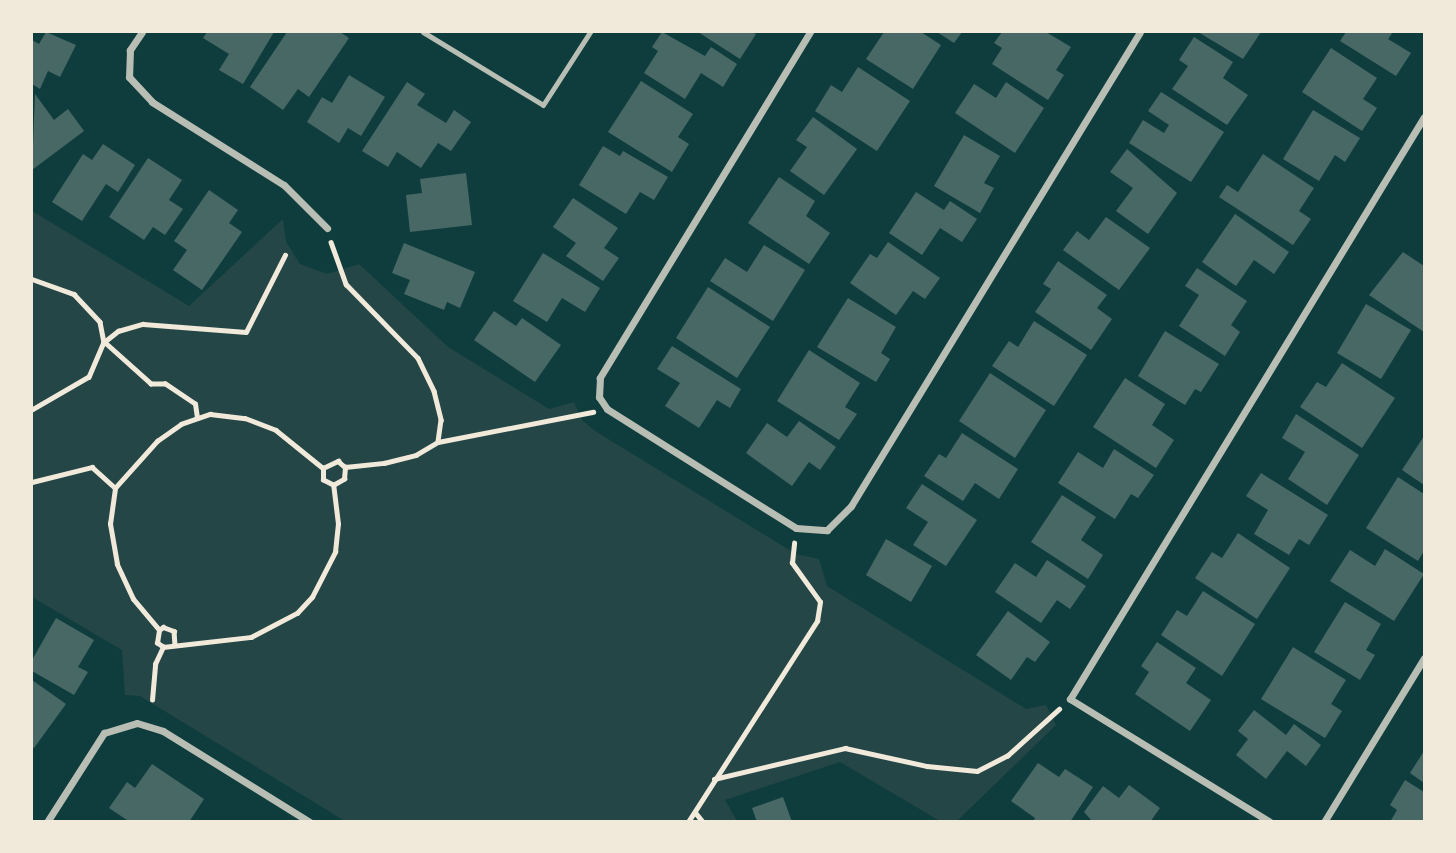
<!DOCTYPE html>
<html>
<head>
<meta charset="utf-8">
<style>
  body { margin:0 }
  #map { position:relative; width:1456px; height:853px; overflow:hidden; background:#0f3d3e; font-family:"Noto Sans",sans-serif }
  div>[style] { position:absolute }
  [style*='--x'] { left:calc(var(--x)*1px); top:calc(var(--y)*1px); width:calc(var(--w)*1px); rotate:calc(var(--a)*1deg) }
  .green>* { inset:0; background:#244646 }
  .building>* { inset:0; background:#486865 }
  .path>* { height:4.5px; margin:-2.25px; padding:0 2.25px; transform-origin:2.25px; border-radius:2.25px; background:#f1e9da }
  .service>* { height:5px; margin:-2.5px; padding:0 2.5px; transform-origin:2.5px; border-radius:2.5px; background:#b8beb3 }
  .minor>* { height:7px; margin:-3.5px; padding:0 3.5px; transform-origin:3.5px; border-radius:3.5px; background:#b8beb3 }
  span { translate:-50% -50%; white-space:nowrap; text-align:center; line-height:1.15; -webkit-text-stroke:5px #f1e9da; paint-order:stroke }
  .frame { position:absolute; inset:0; border:33px solid #f1e9da; pointer-events:none }
</style>
</head>
<body>
<div id="map">
  <div class="green">
    <div style="clip-path:polygon(32px 211px,189px 306px,283px 219px,286px 242px,300px 264px,327px 274px,359px 264px,448px 347px,549px 409px,574px 402px,582px 420px,595px 431px,796px 554px,819px 559px,827px 586px,1026px 709px,1046px 705px,1056px 725px,957px 821px,940px 821px,840px 762px,725px 800px,737px 821px,345px 821px,140px 696px,125px 695px,122px 650px,32px 597px)"></div>
  </div>
  <div class="building">
    <div style="clip-path:polygon(46px 32px,76px 45px,60px 77px,48px 71px,40px 89px,32px 84px,32px 40px,39px 44px)"></div>
    <div style="clip-path:polygon(207px 32px,274px 32px,243px 84px,219px 70px,229px 54px,203px 38px)"></div>
    <div style="clip-path:polygon(287px 32px,340px 32px,349px 38px,309px 97px,298px 89px,283px 110px,250px 87px)"></div>
    <div style="clip-path:polygon(662px 32px,705px 56px,711px 47px,737px 64px,723px 87px,701px 73px,685px 99px,644px 73px,658px 51px,652px 47px)"></div>
    <div style="clip-path:polygon(698px 32px,751px 32px,756px 34px,740px 59px)"></div>
    <div style="clip-path:polygon(884px 32px,921px 32px,941px 45px,913px 89px,866px 59px)"></div>
    <div style="clip-path:polygon(937px 32px,962px 32px,954px 43px)"></div>
    <div style="clip-path:polygon(1002px 32px,1046px 32px,1071px 47px,1056px 70px,1064px 75px,1048px 100px,992px 64px,1002px 48px,994px 43px)"></div>
    <div style="clip-path:polygon(1198px 32px,1261px 32px,1243px 59px)"></div>
    <div style="clip-path:polygon(1346px 32px,1393px 32px,1388px 39px,1411px 53px,1396px 76px,1340px 41px)"></div>
    <div style="clip-path:polygon(1194px 37px,1233px 62px,1223px 78px,1248px 95px,1227px 125px,1172px 89px,1188px 66px,1179px 60px)"></div>
    <div style="clip-path:polygon(1331px 48px,1377px 78px,1363px 99px,1377px 108px,1362px 131px,1302px 92px)"></div>
    <div style="clip-path:polygon(858px 67px,910px 101px,877px 151px,815px 111px,831px 85px,842px 92px)"></div>
    <div style="clip-path:polygon(349px 75px,385px 97px,361px 136px,348px 128px,339px 143px,307px 122px,322px 97px,332px 103px)"></div>
    <div style="clip-path:polygon(641px 81px,693px 114px,678px 137px,689px 144px,672px 172px,608px 132px)"></div>
    <div style="clip-path:polygon(407px 82px,425px 94px,417px 105px,446px 123px,454px 110px,471px 122px,451px 151px,438px 143px,421px 168px,397px 152px,388px 167px,362px 151px)"></div>
    <div style="clip-path:polygon(1006px 82px,1044px 108px,1015px 153px,955px 113px,974px 84px,996px 98px)"></div>
    <div style="clip-path:polygon(1161px 92px,1224px 132px,1191px 182px,1129px 143px,1143px 120px,1164px 133px,1169px 125px,1148px 111px)"></div>
    <div style="clip-path:polygon(35px 94px,54px 120px,68px 109px,84px 131px,32px 170px)"></div>
    <div style="clip-path:polygon(1313px 110px,1360px 138px,1345px 162px,1335px 155px,1319px 181px,1283px 159px)"></div>
    <div style="clip-path:polygon(813px 117px,857px 149px,824px 195px,790px 171px,807px 147px,796px 140px)"></div>
    <div style="clip-path:polygon(964px 135px,1000px 156px,984px 183px,994px 188px,980px 213px,934px 186px)"></div>
    <div style="clip-path:polygon(103px 144px,135px 165px,118px 192px,106px 184px,82px 221px,52px 202px,83px 154px,92px 160px)"></div>
    <div style="clip-path:polygon(603px 146px,620px 156px,623px 151px,668px 177px,654px 200px,640px 192px,626px 214px,579px 185px)"></div>
    <div style="clip-path:polygon(1127px 149px,1177px 193px,1148px 234px,1116px 211px,1133px 188px,1110px 172px)"></div>
    <div style="clip-path:polygon(1263px 154px,1314px 188px,1299px 211px,1311px 219px,1293px 245px,1219px 197px,1227px 185px,1238px 192px)"></div>
    <div style="clip-path:polygon(148px 158px,182px 180px,169px 200px,183px 209px,165px 235px,153px 227px,144px 240px,109px 217px)"></div>
    <div style="clip-path:polygon(466px 173px,472px 225px,410px 232px,406px 195px,422px 193px,420px 179px)"></div>
    <div style="clip-path:polygon(779px 177px,815px 201px,806px 216px,830px 233px,809px 264px,748px 223px)"></div>
    <div style="clip-path:polygon(209px 190px,238px 210px,229px 223px,242px 232px,202px 290px,173px 270px,187px 250px,174px 241px)"></div>
    <div style="clip-path:polygon(916px 192px,944px 210px,950px 201px,977px 219px,962px 242px,940px 228px,922px 255px,889px 233px)"></div>
    <div style="clip-path:polygon(573px 198px,618px 228px,604px 248px,619px 258px,603px 281px,566px 256px,576px 243px,553px 227px)"></div>
    <div style="clip-path:polygon(1235px 214px,1289px 252px,1274px 274px,1254px 260px,1236px 286px,1202px 262px)"></div>
    <div style="clip-path:polygon(1106px 217px,1150px 248px,1119px 290px,1063px 250px,1077px 231px,1089px 240px)"></div>
    <div style="clip-path:polygon(888px 242px,940px 278px,925px 299px,913px 291px,896px 315px,850px 283px,870px 254px,877px 258px)"></div>
    <div style="clip-path:polygon(404px 243px,475px 272px,460px 308px,447px 302px,444px 310px,404px 294px,410px 280px,392px 273px)"></div>
    <div style="clip-path:polygon(764px 245px,805px 270px,773px 321px,710px 281px,725px 258px,747px 272px)"></div>
    <div style="clip-path:polygon(1403px 252px,1424px 266px,1424px 332px,1369px 295px)"></div>
    <div style="clip-path:polygon(543px 253px,600px 288px,585px 312px,562px 298px,547px 322px,513px 301px)"></div>
    <div style="clip-path:polygon(1058px 261px,1107px 295px,1097px 308px,1112px 319px,1091px 350px,1035px 312px,1051px 289px,1043px 284px)"></div>
    <div style="clip-path:polygon(1197px 268px,1247px 301px,1231px 325px,1240px 332px,1225px 356px,1179px 326px,1199px 295px,1185px 286px)"></div>
    <div style="clip-path:polygon(708px 287px,770px 327px,737px 378px,676px 338px)"></div>
    <div style="clip-path:polygon(848px 298px,896px 327px,881px 353px,890px 359px,876px 382px,817px 347px)"></div>
    <div style="clip-path:polygon(1366px 304px,1411px 330px,1381px 379px,1337px 353px)"></div>
    <div style="clip-path:polygon(494px 311px,516px 326px,522px 318px,561px 345px,535px 382px,474px 340px)"></div>
    <div style="clip-path:polygon(1034px 321px,1087px 355px,1054px 406px,992px 366px,1009px 341px,1018px 347px)"></div>
    <div style="clip-path:polygon(1165px 331px,1219px 364px,1201px 392px,1195px 389px,1185px 405px,1138px 376px)"></div>
    <div style="clip-path:polygon(672px 346px,741px 389px,730px 408px,717px 400px,699px 428px,665px 406px,680px 383px,657px 369px)"></div>
    <div style="clip-path:polygon(809px 350px,860px 383px,845px 407px,857px 414px,839px 440px,777px 401px)"></div>
    <div style="clip-path:polygon(1342px 363px,1395px 398px,1362px 448px,1300px 407px,1317px 382px,1326px 387px)"></div>
    <div style="clip-path:polygon(990px 373px,1046px 410px,1015px 458px,959px 421px)"></div>
    <div style="clip-path:polygon(1125px 378px,1165px 404px,1152px 425px,1174px 440px,1156px 468px,1093px 427px)"></div>
    <div style="clip-path:polygon(1296px 414px,1359px 455px,1327px 505px,1288px 479px,1305px 452px,1282px 438px)"></div>
    <div style="clip-path:polygon(799px 421px,836px 447px,820px 470px,809px 462px,792px 486px,746px 453px,767px 423px,787px 437px)"></div>
    <div style="clip-path:polygon(962px 433px,1018px 469px,999px 499px,975px 483px,963px 501px,924px 476px,939px 454px,946px 458px)"></div>
    <div style="clip-path:polygon(1424px 436px,1424px 485px,1402px 470px)"></div>
    <div style="clip-path:polygon(1114px 449px,1154px 475px,1138px 498px,1131px 494px,1115px 519px,1058px 483px,1078px 452px,1103px 468px)"></div>
    <div style="clip-path:polygon(1261px 473px,1328px 515px,1309px 545px,1299px 539px,1289px 555px,1254px 534px,1268px 510px,1246px 496px)"></div>
    <div style="clip-path:polygon(1398px 477px,1424px 494px,1424px 551px,1418px 561px,1366px 528px)"></div>
    <div style="clip-path:polygon(922px 484px,977px 520px,946px 566px,913px 545px,928px 522px,906px 508px)"></div>
    <div style="clip-path:polygon(1062px 495px,1096px 517px,1081px 540px,1103px 555px,1088px 579px,1031px 542px)"></div>
    <div style="clip-path:polygon(1238px 533px,1290px 568px,1257px 619px,1195px 578px,1212px 552px,1222px 558px)"></div>
    <div style="clip-path:polygon(886px 539px,932px 566px,911px 602px,866px 575px)"></div>
    <div style="clip-path:polygon(1385px 549px,1424px 574px,1394px 621px,1330px 581px,1350px 550px,1375px 566px)"></div>
    <div style="clip-path:polygon(1047px 560px,1086px 586px,1070px 609px,1057px 600px,1041px 623px,995px 592px,1015px 563px,1036px 577px)"></div>
    <div style="clip-path:polygon(1203px 591px,1255px 624px,1222px 676px,1161px 635px,1177px 610px,1187px 616px)"></div>
    <div style="clip-path:polygon(1345px 602px,1381px 624px,1366px 650px,1375px 655px,1360px 680px,1314px 652px)"></div>
    <div style="clip-path:polygon(1008px 611px,1050px 642px,1035px 662px,1027px 657px,1011px 680px,976px 655px)"></div>
    <div style="clip-path:polygon(56px 618px,94px 640px,78px 667px,88px 672px,74px 695px,32px 671px,32px 660px)"></div>
    <div style="clip-path:polygon(1157px 642px,1196px 668px,1186px 683px,1211px 700px,1190px 731px,1135px 694px,1149px 672px,1141px 666px)"></div>
    <div style="clip-path:polygon(1293px 647px,1346px 680px,1331px 704px,1342px 711px,1325px 738px,1261px 699px)"></div>
    <div style="clip-path:polygon(32px 680px,66px 704px,34px 748px,32px 747px)"></div>
    <div style="clip-path:polygon(1254px 710px,1286px 735px,1294px 724px,1321px 745px,1306px 766px,1287px 751px,1266px 779px,1236px 755px,1248px 739px,1238px 731px)"></div>
    <div style="clip-path:polygon(1424px 751px,1424px 783px,1410px 773px)"></div>
    <div style="clip-path:polygon(1038px 763px,1059px 777px,1065px 769px,1093px 787px,1070px 822px,1033px 822px,1035px 818px,1011px 801px)"></div>
    <div style="clip-path:polygon(152px 764px,204px 799px,189px 822px,130px 822px,109px 808px,127px 782px,135px 788px)"></div>
    <div style="clip-path:polygon(1405px 780px,1424px 792px,1424px 822px,1390px 822px,1397px 810px,1390px 805px)"></div>
    <div style="clip-path:polygon(1129px 785px,1160px 808px,1150px 822px,1093px 822px,1084px 812px,1103px 786px,1119px 798px)"></div>
    <div style="clip-path:polygon(783px 797px,792px 822px,757px 822px,752px 808px)"></div>
  </div>
  <div class="path">
    <div style="--x:331;--y:242;--w:45;--a:70.3"></div>
    <div style="--x:346;--y:284;--w:103;--a:45.8"></div>
    <div style="--x:418;--y:358;--w:37;--a:64"></div>
    <div style="--x:434;--y:391;--w:30;--a:76"></div>
    <div style="--x:441;--y:420;--w:22;--a:98"></div>
    <div style="--x:32;--y:279;--w:45;--a:19.7"></div>
    <div style="--x:74;--y:294;--w:38;--a:47"></div>
    <div style="--x:100;--y:322;--w:20;--a:79"></div>
    <div style="--x:104;--y:342;--w:38;--a:113"></div>
    <div style="--x:89;--y:377;--w:66;--a:149.9"></div>
    <div style="--x:197;--y:418;--w:14;--a:-98"></div>
    <div style="--x:195;--y:404;--w:36;--a:-146"></div>
    <div style="--x:165;--y:384;--w:14;--a:180"></div>
    <div style="--x:151;--y:384;--w:63;--a:-138.2"></div>
    <div style="--x:104;--y:342;--w:18;--a:-38"></div>
    <div style="--x:118;--y:331;--w:26;--a:-16"></div>
    <div style="--x:143;--y:324;--w:103;--a:4.4"></div>
    <div style="--x:246;--y:332;--w:86;--a:-63.1"></div>
    <div style="--x:32;--y:482;--w:62;--a:-14"></div>
    <div style="--x:92;--y:467;--w:31;--a:42"></div>
    <div style="--x:333;--y:485;--w:13;--a:-29"></div>
    <div style="--x:344;--y:479;--w:12;--a:-85"></div>
    <div style="--x:159;--y:630;--w:5;--a:-37"></div>
    <div style="--x:163;--y:627;--w:12;--a:20"></div>
    <div style="--x:174;--y:631;--w:13;--a:86"></div>
    <div style="--x:163;--y:647;--w:89;--a:-6.5"></div>
    <div style="--x:251;--y:637;--w:52;--a:-27.6"></div>
    <div style="--x:297;--y:613;--w:22;--a:-47"></div>
    <div style="--x:312;--y:597;--w:51;--a:-62.9"></div>
    <div style="--x:335;--y:552;--w:28;--a:-84"></div>
    <div style="--x:338;--y:524;--w:39;--a:-97"></div>
    <div style="--x:333;--y:485;--w:11;--a:-153"></div>
    <div style="--x:323;--y:480;--w:12;--a:-90"></div>
    <div style="--x:152;--y:700;--w:36;--a:-85"></div>
    <div style="--x:155;--y:664;--w:19;--a:-65"></div>
    <div style="--x:163;--y:647;--w:7;--a:-146"></div>
    <div style="--x:157;--y:643;--w:13;--a:-81"></div>
    <div style="--x:159;--y:630;--w:40;--a:-130"></div>
    <div style="--x:133;--y:599;--w:38;--a:-115"></div>
    <div style="--x:117;--y:564;--w:41;--a:-99.9"></div>
    <div style="--x:110;--y:524;--w:36;--a:-82"></div>
    <div style="--x:115;--y:488;--w:63;--a:-48.2"></div>
    <div style="--x:157;--y:441;--w:29;--a:-35"></div>
    <div style="--x:181;--y:424;--w:31;--a:-19"></div>
    <div style="--x:210;--y:414;--w:35;--a:7"></div>
    <div style="--x:245;--y:418;--w:33;--a:21"></div>
    <div style="--x:276;--y:430;--w:60;--a:39"></div>
    <div style="--x:323;--y:468;--w:17;--a:-25"></div>
    <div style="--x:338;--y:461;--w:9;--a:41"></div>
    <div style="--x:345;--y:467;--w:39;--a:-6"></div>
    <div style="--x:384;--y:463;--w:33;--a:-14"></div>
    <div style="--x:416;--y:455;--w:26;--a:-31"></div>
    <div style="--x:438;--y:442;--w:158;--a:-11"></div>
    <div style="--x:714;--y:779;--w:135;--a:-13.3"></div>
    <div style="--x:845;--y:748;--w:84;--a:12.4"></div>
    <div style="--x:927;--y:766;--w:50;--a:5.7"></div>
    <div style="--x:977;--y:771;--w:34;--a:-27"></div>
    <div style="--x:1007;--y:756;--w:70;--a:-42.1"></div>
    <div style="--x:695;--y:812;--w:13;--a:51"></div>
    <div style="--x:413;--y:822;--w:26;--a:0"></div>
    <div style="--x:688;--y:822;--w:239;--a:-57.3"></div>
    <div style="--x:817;--y:621;--w:19;--a:-81"></div>
    <div style="--x:820;--y:602;--w:48;--a:-125.7"></div>
    <div style="--x:792;--y:563;--w:20;--a:-84"></div>
  </div>
  <div class="service">
    <div style="--x:423;--y:32;--w:140;--a:31.3"></div>
    <div style="--x:543;--y:105;--w:87;--a:-57.2"></div>
  </div>
  <div class="minor">
    <div style="--x:142;--y:32;--w:22;--a:124"></div>
    <div style="--x:130;--y:50;--w:27;--a:92"></div>
    <div style="--x:129;--y:77;--w:34;--a:47"></div>
    <div style="--x:152;--y:102;--w:156;--a:32.2"></div>
    <div style="--x:284;--y:185;--w:61;--a:45"></div>
    <div style="--x:810;--y:32;--w:405;--a:121.3"></div>
    <div style="--x:600;--y:378;--w:19;--a:93"></div>
    <div style="--x:599;--y:397;--w:14;--a:56"></div>
    <div style="--x:607;--y:409;--w:223;--a:32.2"></div>
    <div style="--x:796;--y:528;--w:31;--a:4"></div>
    <div style="--x:827;--y:530;--w:34;--a:-45"></div>
    <div style="--x:851;--y:506;--w:555;--a:-58.63"></div>
    <div style="--x:47;--y:822;--w:106;--a:-57.4"></div>
    <div style="--x:104;--y:733;--w:34;--a:-17"></div>
    <div style="--x:137;--y:723;--w:27;--a:17"></div>
    <div style="--x:163;--y:731;--w:173;--a:31.8"></div>
    <div style="--x:1270;--y:822;--w:235;--a:-148.4"></div>
    <div style="--x:1070;--y:699;--w:681;--a:-58.69"></div>
    <div style="--x:1324;--y:822;--w:192;--a:-58.6"></div>
  </div>
  <div class="frame"></div>
</div>
</body>
</html>
